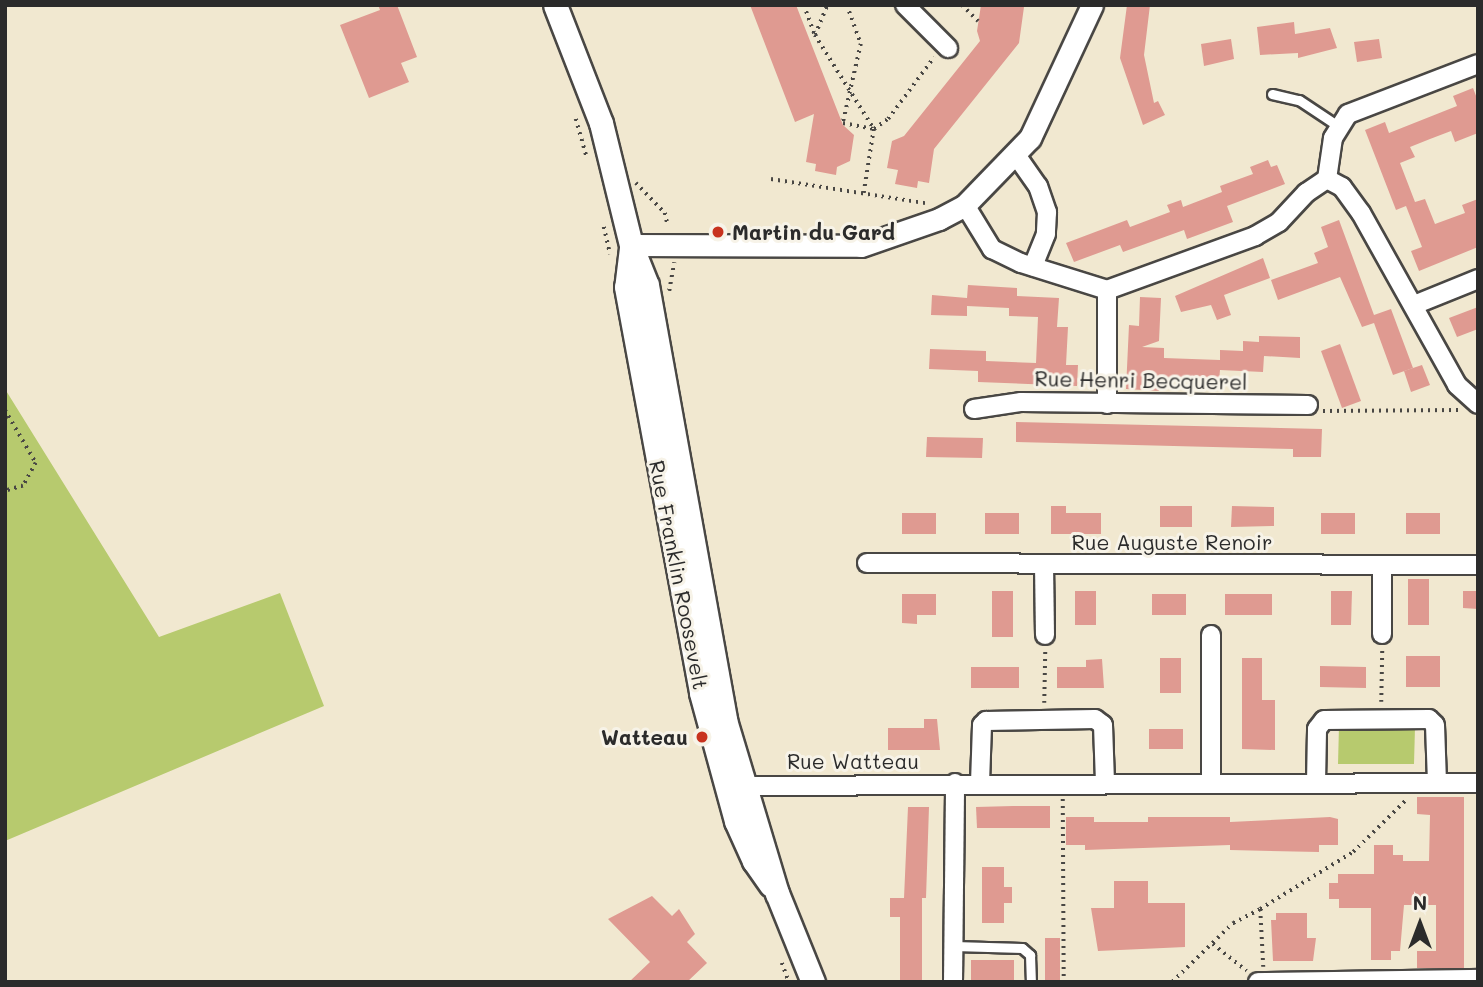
<!DOCTYPE html>
<html>
<head>
<meta charset="utf-8">
<style>
  body { margin:0 }
  #map { position:relative; width:1483px; height:987px; overflow:hidden; background:#f1e8d0; font-family:Mali,sans-serif }
  div>[style] { position:absolute }
  [style*='--x'] { left:calc(var(--x)*1px); top:calc(var(--y)*1px); width:calc(var(--w)*1px); rotate:calc(var(--a)*1deg) }
  .green>* { inset:0; background:#b7ca6e }
  .building>* { inset:0; background:#df9a91 }
  .path>* { height:3.5px; margin-top:-1.75px; transform-origin:0; background:repeating-linear-gradient(90deg,#494744 0 2px,transparent 0 7px) }
  .roads { filter:drop-shadow(2px 0 #494744) drop-shadow(-2px 0 #494744) drop-shadow(0 2px #494744) drop-shadow(0 -2px #494744) }
  .service>* { height:9px; margin:-4.5px; padding:0 4.5px; transform-origin:4.5px; border-radius:4.5px; background:#fff }
  .minor>* { height:18px; margin:-9px; padding:0 9px; transform-origin:9px; border-radius:9px; background:#fff }
  .tertiary>* { height:21px; margin:-10.5px; padding:0 10.5px; transform-origin:10.5px; border-radius:10.5px; background:#fff }
  .secondary>* { height:23px; margin:-11.5px; padding:0 11.5px; transform-origin:11.5px; border-radius:11.5px; background:#fff }
  .dots>* { width:19px; height:19px; translate:-50% -50%; box-sizing:border-box; border:4px solid #f7f3e8; border-radius:50% }
  span { translate:-50% -50%; white-space:nowrap; text-align:center; line-height:1.15; -webkit-text-stroke:6px #f7f3e8; paint-order:stroke }
  .poi-label { font-size:21px; color:#2b2b2b; font-weight:700 }
  .left { translate:0 -50%; text-align:left }
  .right { translate:-100% -50%; text-align:right }
  .street-label { font-size:21px; color:#2b2b2b }
  .frame { position:absolute; inset:0; border:7px solid #2b2b2b; pointer-events:none }
  .north { position:absolute; left:1385px; top:889px; width:70px; height:70px; -webkit-text-stroke:5px #f7f3e8; paint-order:stroke; rotate:0deg; font-size:19px; font-weight:700; line-height:28px; text-align:center; color:#2b2b2b }
  .north::after { content:''; display:block; margin:auto; width:24px; height:32px; background:#2b2b2b; clip-path:polygon(50% 0,100% 100%,50% 72%,0 100%) }
</style>
</head>
<body>
<div id="map">
  <div class="green">
    <div style="clip-path:polygon(5px 389px,159px 637px,280px 593px,324px 706px,5px 841px)"></div>
    <div style="clip-path:polygon(1339px 726px,1415px 727px,1414px 764px,1338px 764px)"></div>
  </div>
  <div class="building">
    <div style="clip-path:polygon(378px 5px,397px 5px,417px 57px,401px 63px,409px 82px,369px 98px,340px 25px,380px 10px)"></div>
    <div style="clip-path:polygon(750px 5px,796px 5px,843px 125px,854px 135px,850px 161px,837px 167px,836px 175px,815px 171px,816px 164px,806px 162px,814px 114px,795px 122px)"></div>
    <div style="clip-path:polygon(981px 5px,1024px 7px,1019px 43px,934px 149px,929px 183px,918px 181px,917px 188px,895px 184px,898px 170px,887px 168px,892px 141px,904px 136px,980px 41px,977px 31px)"></div>
    <div style="clip-path:polygon(1127px 5px,1150px 5px,1144px 55px,1154px 103px,1158px 101px,1165px 115px,1143px 125px,1120px 58px)"></div>
    <div style="clip-path:polygon(1294px 22px,1295px 34px,1330px 28px,1337px 48px,1298px 58px,1298px 53px,1260px 55px,1257px 27px)"></div>
    <div style="clip-path:polygon(1231px 39px,1234px 59px,1204px 66px,1201px 44px)"></div>
    <div style="clip-path:polygon(1379px 39px,1382px 58px,1357px 62px,1354px 42px)"></div>
    <div style="clip-path:polygon(1473px 88px,1478px 101px,1478px 133px,1455px 142px,1451px 131px,1430px 139px,1410px 147px,1415px 157px,1400px 163px,1415px 202px,1425px 199px,1435px 224px,1465px 213px,1462px 205px,1478px 199px,1478px 247px,1419px 271px,1411px 251px,1422px 247px,1406px 206px,1396px 210px,1365px 130px,1385px 122px,1389px 133px,1457px 106px,1453px 96px)"></div>
    <div style="clip-path:polygon(1268px 160px,1271px 167px,1277px 165px,1285px 184px,1227px 206px,1233px 222px,1187px 239px,1184px 230px,1123px 252px,1120px 245px,1074px 262px,1066px 243px,1127px 220px,1130px 227px,1170px 212px,1167px 205px,1181px 200px,1183px 207px,1222px 192px,1220px 186px,1253px 174px,1250px 167px)"></div>
    <div style="clip-path:polygon(1339px 220px,1374px 315px,1391px 309px,1413px 368px,1393px 375px,1374px 323px,1362px 327px,1340px 277px,1278px 300px,1271px 280px,1318px 263px,1314px 253px,1328px 247px,1321px 227px)"></div>
    <div style="clip-path:polygon(1263px 258px,1270px 278px,1224px 295px,1231px 315px,1217px 320px,1211px 305px,1181px 312px,1175px 296px)"></div>
    <div style="clip-path:polygon(968px 285px,1017px 288px,1017px 296px,1059px 298px,1057px 327px,1068px 327px,1066px 365px,1078px 365px,1077px 386px,978px 382px,978px 371px,929px 369px,930px 349px,986px 351px,986px 361px,1036px 363px,1038px 317px,1009px 316px,1009px 308px,967px 306px,967px 316px,931px 315px,932px 295px,967px 298px)"></div>
    <div style="clip-path:polygon(1140px 297px,1161px 298px,1159px 341px,1142px 347px,1164px 348px,1164px 358px,1220px 360px,1220px 350px,1243px 351px,1243px 341px,1259px 342px,1259px 336px,1300px 337px,1300px 358px,1264px 356px,1263px 372px,1220px 370px,1219px 381px,1160px 378px,1159px 391px,1126px 389px,1129px 325px,1139px 326px)"></div>
    <div style="clip-path:polygon(1478px 307px,1478px 329px,1457px 337px,1449px 318px)"></div>
    <div style="clip-path:polygon(1340px 344px,1361px 401px,1342px 408px,1321px 351px)"></div>
    <div style="clip-path:polygon(1422px 365px,1430px 385px,1411px 392px,1404px 371px)"></div>
    <div style="clip-path:polygon(1016px 422px,1322px 429px,1321px 457px,1293px 457px,1293px 449px,1016px 442px)"></div>
    <div style="clip-path:polygon(927px 437px,983px 438px,982px 458px,926px 457px)"></div>
    <div style="clip-path:polygon(1051px 506px,1066px 506px,1066px 513px,1101px 513px,1101px 534px,1051px 534px)"></div>
    <div style="clip-path:polygon(1160px 506px,1192px 506px,1192px 527px,1160px 527px)"></div>
    <div style="clip-path:polygon(1232px 506px,1274px 507px,1274px 526px,1231px 527px)"></div>
    <div style="clip-path:polygon(902px 513px,936px 513px,936px 534px,902px 534px)"></div>
    <div style="clip-path:polygon(985px 513px,1019px 513px,1019px 534px,985px 534px)"></div>
    <div style="clip-path:polygon(1321px 513px,1355px 513px,1355px 534px,1321px 534px)"></div>
    <div style="clip-path:polygon(1406px 513px,1440px 513px,1440px 534px,1406px 534px)"></div>
    <div style="clip-path:polygon(1408px 579px,1429px 579px,1429px 625px,1408px 625px)"></div>
    <div style="clip-path:polygon(992px 591px,1013px 591px,1013px 637px,992px 637px)"></div>
    <div style="clip-path:polygon(1075px 591px,1096px 591px,1096px 625px,1075px 625px)"></div>
    <div style="clip-path:polygon(1331px 591px,1352px 591px,1351px 625px,1331px 625px)"></div>
    <div style="clip-path:polygon(1463px 591px,1478px 591px,1478px 609px,1463px 608px)"></div>
    <div style="clip-path:polygon(902px 594px,936px 594px,936px 615px,917px 615px,917px 624px,902px 623px)"></div>
    <div style="clip-path:polygon(1152px 594px,1186px 594px,1186px 615px,1152px 615px)"></div>
    <div style="clip-path:polygon(1225px 594px,1272px 594px,1272px 615px,1225px 615px)"></div>
    <div style="clip-path:polygon(1406px 656px,1440px 656px,1440px 687px,1406px 687px)"></div>
    <div style="clip-path:polygon(1160px 658px,1181px 658px,1181px 693px,1160px 693px)"></div>
    <div style="clip-path:polygon(1242px 658px,1262px 658px,1262px 700px,1275px 700px,1275px 750px,1242px 749px)"></div>
    <div style="clip-path:polygon(1102px 659px,1104px 688px,1057px 688px,1057px 667px,1086px 667px,1086px 660px)"></div>
    <div style="clip-path:polygon(1320px 666px,1366px 667px,1366px 688px,1320px 687px)"></div>
    <div style="clip-path:polygon(971px 667px,1019px 667px,1019px 688px,971px 688px)"></div>
    <div style="clip-path:polygon(924px 719px,937px 719px,940px 750px,888px 750px,888px 728px,924px 728px)"></div>
    <div style="clip-path:polygon(1149px 729px,1183px 729px,1183px 749px,1149px 749px)"></div>
    <div style="clip-path:polygon(1417px 797px,1464px 797px,1464px 968px,1417px 968px,1417px 951px,1436px 951px,1436px 905px,1404px 905px,1400px 951px,1391px 951px,1391px 960px,1371px 960px,1371px 908px,1339px 908px,1339px 899px,1329px 899px,1329px 883px,1338px 883px,1338px 874px,1374px 874px,1374px 845px,1393px 845px,1393px 855px,1403px 855px,1403px 861px,1429px 861px,1430px 815px,1417px 814px)"></div>
    <div style="clip-path:polygon(1013px 806px,1050px 806px,1050px 828px,977px 828px,976px 807px)"></div>
    <div style="clip-path:polygon(908px 807px,929px 807px,926px 898px,922px 898px,922px 982px,900px 982px,900px 917px,890px 917px,890px 898px,904px 898px)"></div>
    <div style="clip-path:polygon(1066px 817px,1094px 817px,1094px 822px,1148px 822px,1148px 817px,1230px 817px,1230px 822px,1330px 817px,1338px 819px,1338px 845px,1319px 845px,1319px 852px,1230px 850px,1230px 845px,1085px 850px,1085px 845px,1066px 845px)"></div>
    <div style="clip-path:polygon(982px 867px,1004px 867px,1004px 887px,1012px 887px,1012px 903px,1004px 903px,1004px 923px,982px 923px)"></div>
    <div style="clip-path:polygon(1114px 881px,1148px 881px,1148px 903px,1185px 903px,1185px 947px,1098px 951px,1091px 908px,1114px 908px)"></div>
    <div style="clip-path:polygon(652px 896px,672px 916px,679px 909px,695px 934px,687px 942px,707px 963px,687px 982px,629px 982px,650px 962px,608px 919px)"></div>
    <div style="clip-path:polygon(1276px 913px,1307px 913px,1307px 938px,1316px 938px,1313px 961px,1273px 961px,1271px 920px,1276px 920px)"></div>
    <div style="clip-path:polygon(1045px 938px,1060px 938px,1060px 982px,1045px 982px)"></div>
    <div style="clip-path:polygon(971px 960px,1014px 960px,1014px 982px,971px 982px)"></div>
  </div>
  <div class="path">
    <div style="--x:804;--y:5;--w:32;--a:70"></div>
    <div style="--x:815;--y:35;--w:111;--a:57.9"></div>
    <div style="--x:874;--y:129;--w:17;--a:-36"></div>
    <div style="--x:888;--y:119;--w:77;--a:-53.4"></div>
    <div style="--x:847;--y:5;--w:41;--a:70.3"></div>
    <div style="--x:861;--y:44;--w:81;--a:102.8"></div>
    <div style="--x:843;--y:123;--w:32;--a:11"></div>
    <div style="--x:874;--y:129;--w:65;--a:98.9"></div>
    <div style="--x:962;--y:5;--w:23;--a:45"></div>
    <div style="--x:815;--y:35;--w:32;--a:-68"></div>
    <div style="--x:576;--y:119;--w:41;--a:74.2"></div>
    <div style="--x:771;--y:179;--w:156;--a:8.9"></div>
    <div style="--x:636;--y:183;--w:42;--a:46"></div>
    <div style="--x:665;--y:213;--w:13;--a:77"></div>
    <div style="--x:604;--y:227;--w:28;--a:77"></div>
    <div style="--x:669;--y:291;--w:29;--a:-80"></div>
    <div style="--x:5;--y:410;--w:61;--a:59.7"></div>
    <div style="--x:36;--y:463;--w:26;--a:119"></div>
    <div style="--x:23;--y:486;--w:19;--a:164"></div>
    <div style="--x:1323;--y:411;--w:135;--a:-0.4"></div>
    <div style="--x:1381;--y:702;--w:52;--a:-88.9"></div>
    <div style="--x:1044;--y:703;--w:52;--a:-88.9"></div>
    <div style="--x:1063;--y:799;--w:183;--a:89.7"></div>
    <div style="--x:1213;--y:944;--w:43;--a:38.5"></div>
    <div style="--x:782;--y:963;--w:20;--a:70"></div>
    <div style="--x:1263;--y:967;--w:58;--a:-93"></div>
    <div style="--x:1260;--y:909;--w:109;--a:-31.5"></div>
    <div style="--x:1353;--y:852;--w:74;--a:-44.5"></div>
    <div style="--x:1172;--y:982;--w:85;--a:-44"></div>
    <div style="--x:1233;--y:923;--w:30;--a:-27"></div>
  </div>
  <div class="roads">
    <div class="service">
      <div style="--x:1272;--y:94;--w:28;--a:13"></div>
      <div style="--x:1299;--y:100;--w:47;--a:33.7"></div>
      <div style="--x:954;--y:946;--w:68;--a:1.7"></div>
      <div style="--x:1022;--y:948;--w:11;--a:41"></div>
      <div style="--x:1030;--y:955;--w:27;--a:88"></div>
    </div>
    <div class="minor">
      <div style="--x:905;--y:5;--w:61;--a:45"></div>
      <div style="--x:1016;--y:155;--w:38;--a:55"></div>
      <div style="--x:1038;--y:186;--w:28;--a:71"></div>
      <div style="--x:1047;--y:212;--w:22;--a:93"></div>
      <div style="--x:1046;--y:234;--w:35;--a:112"></div>
      <div style="--x:1327;--y:179;--w:17;--a:28"></div>
      <div style="--x:1342;--y:187;--w:32;--a:54"></div>
      <div style="--x:1361;--y:213;--w:197;--a:60.8"></div>
      <div style="--x:1457;--y:385;--w:28;--a:42"></div>
      <div style="--x:965;--y:205;--w:52;--a:58.5"></div>
      <div style="--x:992;--y:249;--w:32;--a:26"></div>
      <div style="--x:1021;--y:263;--w:90;--a:17.4"></div>
      <div style="--x:1107;--y:290;--w:158;--a:-20"></div>
      <div style="--x:1255;--y:236;--w:28;--a:-30"></div>
      <div style="--x:1279;--y:222;--w:40;--a:-47"></div>
      <div style="--x:1306;--y:193;--w:25;--a:-34"></div>
      <div style="--x:1327;--y:179;--w:41;--a:-81.7"></div>
      <div style="--x:1333;--y:138;--w:28;--a:-58"></div>
      <div style="--x:1348;--y:114;--w:139;--a:-21"></div>
      <div style="--x:1107;--y:290;--w:114;--a:90"></div>
      <div style="--x:1414;--y:305;--w:69;--a:-22.1"></div>
      <div style="--x:974;--y:409;--w:48;--a:-8.5"></div>
      <div style="--x:1021;--y:402;--w:287;--a:0.6"></div>
      <div style="--x:867;--y:563;--w:611;--a:0.19"></div>
      <div style="--x:1044;--y:564;--w:71;--a:89.2"></div>
      <div style="--x:1382;--y:565;--w:69;--a:90"></div>
      <div style="--x:1211;--y:635;--w:148;--a:90"></div>
      <div style="--x:980;--y:783;--w:58;--a:-88"></div>
      <div style="--x:982;--y:725;--w:6;--a:-45"></div>
      <div style="--x:986;--y:721;--w:109;--a:-1.1"></div>
      <div style="--x:1095;--y:719;--w:10;--a:37"></div>
      <div style="--x:1103;--y:725;--w:58;--a:88"></div>
      <div style="--x:1316;--y:783;--w:54;--a:-88.9"></div>
      <div style="--x:1317;--y:729;--w:11;--a:-52"></div>
      <div style="--x:1324;--y:720;--w:105;--a:-0.5"></div>
      <div style="--x:1429;--y:719;--w:8;--a:45"></div>
      <div style="--x:1435;--y:725;--w:58;--a:88"></div>
      <div style="--x:732;--y:786;--w:746;--a:-0.23"></div>
      <div style="--x:953;--y:982;--w:199;--a:-89.4"></div>
      <div style="--x:1258;--y:982;--w:220;--a:-0.8"></div>
    </div>
    <div class="tertiary">
      <div style="--x:631;--y:245;--w:230;--a:0.2"></div>
      <div style="--x:861;--y:246;--w:83;--a:-19.1"></div>
      <div style="--x:939;--y:219;--w:30;--a:-28"></div>
      <div style="--x:965;--y:205;--w:93;--a:-45.9"></div>
      <div style="--x:1030;--y:138;--w:147;--a:-65"></div>
    </div>
    <div class="secondary">
      <div style="--x:555;--y:5;--w:127;--a:68.7"></div>
      <div style="--x:601;--y:123;--w:126;--a:76.2"></div>
      <div style="--x:631;--y:245;--w:43;--a:68.2"></div>
      <div style="--x:647;--y:285;--w:442;--a:79.8"></div>
      <div style="--x:725;--y:720;--w:181;--a:73.3"></div>
      <div style="--x:777;--y:893;--w:96;--a:68"></div>
      <div style="--x:631;--y:248;--w:39;--a:97"></div>
      <div style="--x:626;--y:287;--w:413;--a:79.5"></div>
      <div style="--x:701;--y:693;--w:133;--a:74.7"></div>
      <div style="--x:736;--y:821;--w:44;--a:65.8"></div>
      <div style="--x:754;--y:861;--w:29;--a:55"></div>
    </div>
  </div>
  <div class="dots">
    <div style="left:718px;top:232px;background:#c8321e"></div>
    <div style="left:702px;top:737px;background:#c8321e"></div>
  </div>
  <div class="poi-label">
    <span class="left" style="left:732px;top:232px">Martin du Gard</span>
    <span class="right" style="left:688px;top:737px">Watteau</span>
  </div>
  <div class="street-label">
    <span style="left:1141px;top:380px;rotate:1deg">Rue Henri Becquerel</span>
    <span style="left:1172px;top:542px">Rue Auguste Renoir</span>
    <span style="left:679px;top:575px;rotate:79deg">Rue Franklin Roosevelt</span>
    <span style="left:853px;top:761px">Rue Watteau</span>
  </div>
  <div class="frame"></div>
  <div class="north">N</div>
</div>
</body>
</html>
